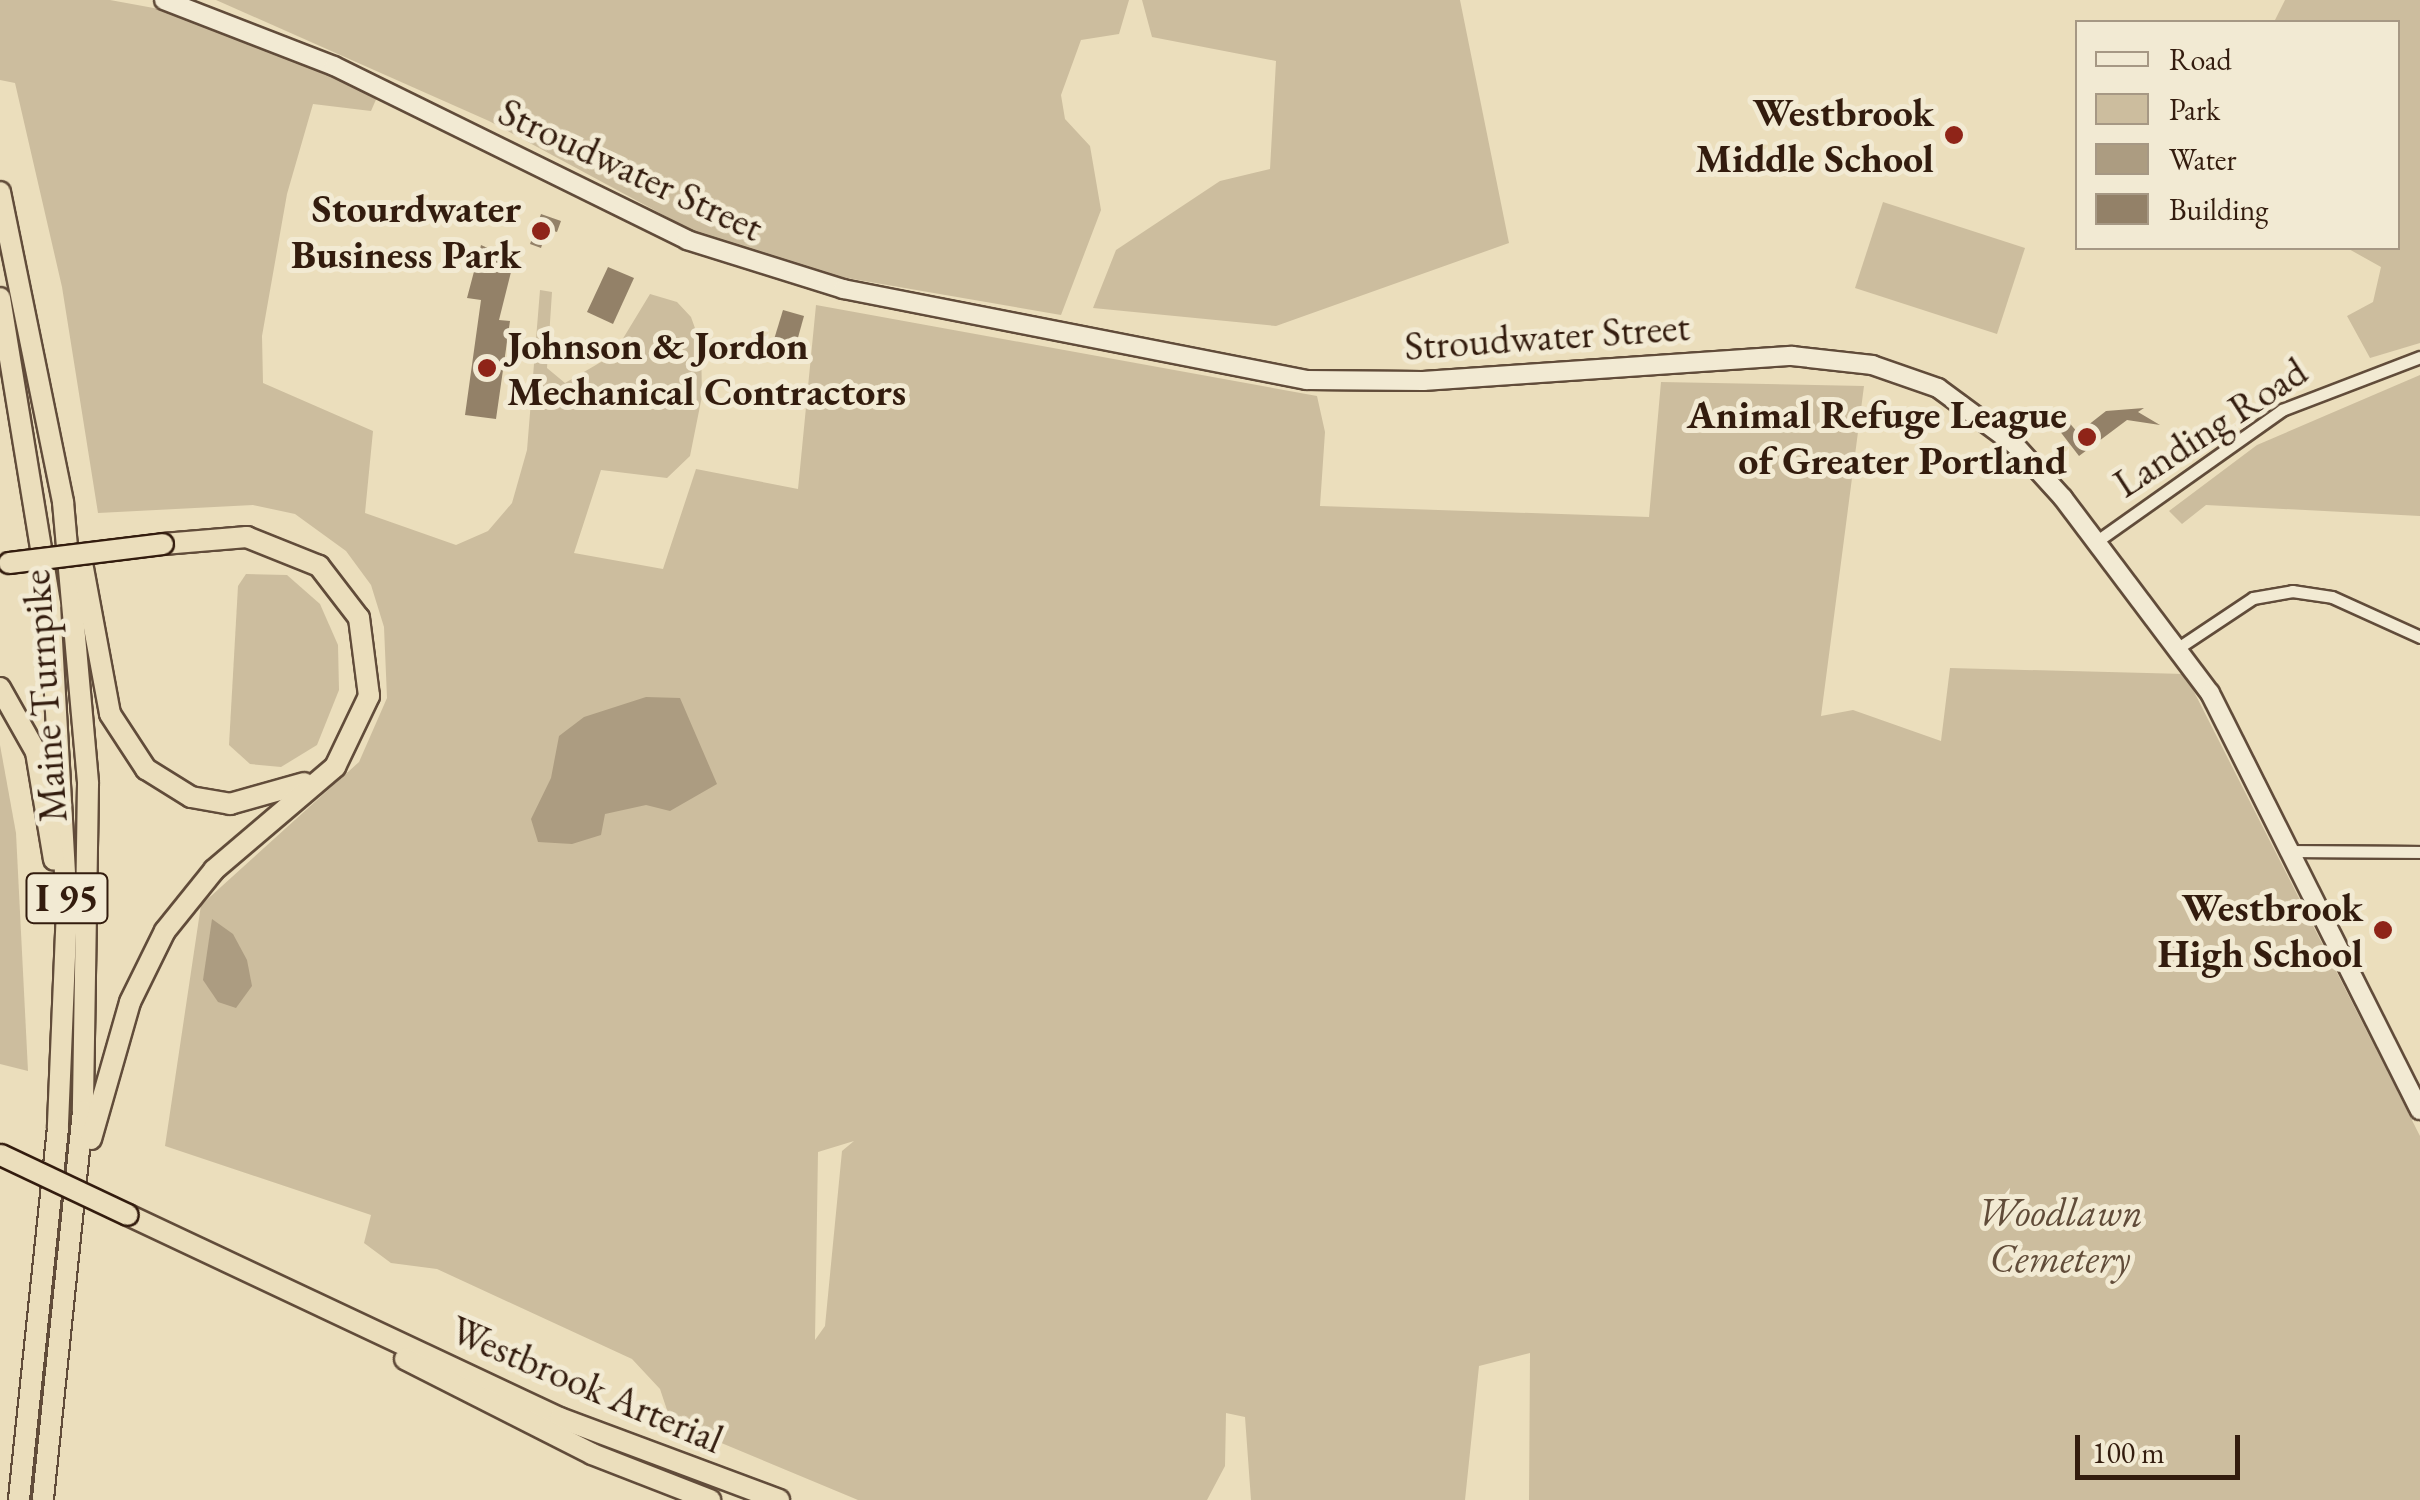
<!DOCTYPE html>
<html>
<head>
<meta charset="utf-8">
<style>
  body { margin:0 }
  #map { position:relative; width:2420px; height:1500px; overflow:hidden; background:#ebdebc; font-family:"EB Garamond",serif }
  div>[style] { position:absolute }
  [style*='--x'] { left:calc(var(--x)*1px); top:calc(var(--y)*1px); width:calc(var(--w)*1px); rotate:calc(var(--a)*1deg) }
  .green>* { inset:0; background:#ccbd9e }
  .water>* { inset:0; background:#ac9c81 }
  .building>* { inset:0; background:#938168 }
  .roads { filter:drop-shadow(2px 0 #614c3a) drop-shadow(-2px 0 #614c3a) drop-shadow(0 2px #614c3a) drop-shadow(0 -2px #614c3a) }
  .minor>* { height:11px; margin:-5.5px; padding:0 5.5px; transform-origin:5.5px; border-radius:5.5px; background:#f2ead3 }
  .secondary>* { height:18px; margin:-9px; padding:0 9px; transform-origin:9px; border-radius:9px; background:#f2ead3 }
  .trunk>* { height:20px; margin:-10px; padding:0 10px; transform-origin:10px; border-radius:10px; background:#ebdebc }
  .motorway>* { height:20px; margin:-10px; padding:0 10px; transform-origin:10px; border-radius:10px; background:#ebdebc }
  .bridges { filter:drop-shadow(2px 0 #331c0e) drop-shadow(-2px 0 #331c0e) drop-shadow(0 2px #331c0e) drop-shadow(0 -2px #331c0e) }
  .trunk-bridge>* { height:20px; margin:-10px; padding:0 10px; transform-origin:10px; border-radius:10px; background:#ebdebc }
  .motorway-bridge>* { height:20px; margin:-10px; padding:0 10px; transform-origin:10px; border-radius:10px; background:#ebdebc }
  .dots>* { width:28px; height:28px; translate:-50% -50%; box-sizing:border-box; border:5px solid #f2ead3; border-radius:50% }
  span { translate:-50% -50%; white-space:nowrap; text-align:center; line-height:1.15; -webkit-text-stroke:10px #f2ead3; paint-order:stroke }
  .shield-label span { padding:2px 8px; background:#f2ead3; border:2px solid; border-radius:8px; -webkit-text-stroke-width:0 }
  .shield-label { font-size:38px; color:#331c0e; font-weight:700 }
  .poi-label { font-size:40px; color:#331c0e; font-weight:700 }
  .right { translate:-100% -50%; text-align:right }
  .left { translate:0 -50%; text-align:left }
  .street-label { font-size:40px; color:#331c0e }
  .park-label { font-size:40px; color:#614c39; font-style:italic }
  .legend { position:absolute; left:2075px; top:20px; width:325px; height:230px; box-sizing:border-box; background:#f2ead3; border:2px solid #a69884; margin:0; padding:12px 18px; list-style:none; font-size:30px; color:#331c0e }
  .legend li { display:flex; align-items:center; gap:20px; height:50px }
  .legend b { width:50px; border:2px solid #a69884 }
  .scale { position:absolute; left:2075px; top:1435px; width:165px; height:45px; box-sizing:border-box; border:5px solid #331c0e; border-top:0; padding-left:12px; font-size:30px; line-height:35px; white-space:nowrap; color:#331c0e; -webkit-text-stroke:8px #f2ead3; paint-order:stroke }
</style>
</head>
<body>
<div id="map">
  <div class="green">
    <div style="clip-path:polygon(evenodd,0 0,110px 0,170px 11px,378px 95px,371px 111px,313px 104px,287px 194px,262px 336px,263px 383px,373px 431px,365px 513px,456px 545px,488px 531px,512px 503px,527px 450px,540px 290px,552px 292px,547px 368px,565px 383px,613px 355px,650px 294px,677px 302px,691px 317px,701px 345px,702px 396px,690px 456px,667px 478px,601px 470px,574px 553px,663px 569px,696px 469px,798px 489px,816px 305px,1317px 396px,1325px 432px,1320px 506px,1649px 517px,1661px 382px,1864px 386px,1821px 716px,1853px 710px,1941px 741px,1950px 668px,2185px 674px,2420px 1136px,2420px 1500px,1529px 1500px,1530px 1353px,1479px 1366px,1465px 1500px,1251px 1500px,1245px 1417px,1226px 1413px,1225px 1466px,1207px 1500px,858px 1500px,671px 1422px,660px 1389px,632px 1359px,437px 1269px,391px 1263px,364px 1243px,371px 1215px,165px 1146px,201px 905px,359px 762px,387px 698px,384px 627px,371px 585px,346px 551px,295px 514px,253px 505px,98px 513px,62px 287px,15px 83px,0 80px,0 0,854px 1141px,842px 1151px,825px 1326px,815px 1340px,818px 1152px,854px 1141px)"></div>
    <div style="clip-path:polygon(216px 0,1129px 0,1119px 34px,1081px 40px,1061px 95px,1065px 119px,1090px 146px,1101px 210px,1061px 315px,835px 276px,693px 231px,489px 121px)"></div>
    <div style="clip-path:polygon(1142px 0,1460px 0,1509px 243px,1276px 326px,1093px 308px,1116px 250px,1220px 181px,1270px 169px,1276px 61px,1152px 37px)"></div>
    <div style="clip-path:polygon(2285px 0,2420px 0,2420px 343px,2370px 358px,2347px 316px,2373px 302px,2381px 267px,2347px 248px,2398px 248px,2398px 22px,2274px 22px)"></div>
    <div style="clip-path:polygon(1883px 202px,2025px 248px,1997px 334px,1855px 288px)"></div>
    <div style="clip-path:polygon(2420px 375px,2420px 516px,2206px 505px,2182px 524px,2169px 511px,2257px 445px)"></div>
    <div style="clip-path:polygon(246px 574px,287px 575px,320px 604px,338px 645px,339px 690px,317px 745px,281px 767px,250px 764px,229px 745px,238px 586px)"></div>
    <div style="clip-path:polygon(0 745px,16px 833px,28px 1071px,0 1064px)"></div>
  </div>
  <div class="water">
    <div style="clip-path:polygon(646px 697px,680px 698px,717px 784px,670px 811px,646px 805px,605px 814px,601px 835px,572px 844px,538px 842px,531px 819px,551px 778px,559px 736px,584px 717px)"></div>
    <div style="clip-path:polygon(212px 919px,233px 934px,247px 960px,252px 986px,236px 1008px,218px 1002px,203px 980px)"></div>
  </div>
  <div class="building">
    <div style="clip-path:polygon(541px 214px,561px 221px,557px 232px,547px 229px,541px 248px,530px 244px)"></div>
    <div style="clip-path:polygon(481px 245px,514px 260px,499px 320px,510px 321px,496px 419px,465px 415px,481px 300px,467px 298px)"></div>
    <div style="clip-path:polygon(608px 267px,634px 278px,613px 324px,587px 312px)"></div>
    <div style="clip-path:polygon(783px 310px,804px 316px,794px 352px,772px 346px)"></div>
    <div style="clip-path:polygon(2144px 408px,2138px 412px,2160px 425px,2127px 420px,2079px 456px,2052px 421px,2062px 414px,2078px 433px,2106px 411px)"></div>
  </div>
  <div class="roads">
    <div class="minor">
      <div style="--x:2097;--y:541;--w:227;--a:-35.3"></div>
      <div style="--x:2282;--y:410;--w:148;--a:-21"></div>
      <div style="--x:2178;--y:648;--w:90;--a:-33.7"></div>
      <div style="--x:2253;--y:598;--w:40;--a:-10"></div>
      <div style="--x:2292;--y:591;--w:40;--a:8.5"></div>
      <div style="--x:2332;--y:597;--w:97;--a:24.4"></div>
      <div style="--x:2292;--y:851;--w:128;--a:0.4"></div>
    </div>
    <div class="secondary">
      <div style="--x:164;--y:0;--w:182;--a:21.2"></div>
      <div style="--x:334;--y:66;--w:394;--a:26.2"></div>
      <div style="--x:687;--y:240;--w:164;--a:17.4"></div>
      <div style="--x:843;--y:289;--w:472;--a:11.1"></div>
      <div style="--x:1306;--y:380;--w:117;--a:0.5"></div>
      <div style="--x:1423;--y:381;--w:370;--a:-3.9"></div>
      <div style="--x:1792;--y:356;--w:81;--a:6.4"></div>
      <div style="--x:1872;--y:365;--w:70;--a:19.2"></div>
      <div style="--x:1938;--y:388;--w:94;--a:36.4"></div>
      <div style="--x:2014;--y:444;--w:73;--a:47.8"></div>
      <div style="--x:2063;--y:498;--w:244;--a:53"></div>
      <div style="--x:2210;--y:693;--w:467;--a:63.3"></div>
    </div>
    <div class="trunk">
      <div style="--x:128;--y:1215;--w:477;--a:25.2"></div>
      <div style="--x:560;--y:1418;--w:234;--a:20.5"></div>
      <div style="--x:405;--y:1359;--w:210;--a:26.9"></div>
      <div style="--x:592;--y:1454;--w:127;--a:21.3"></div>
    </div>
    <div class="motorway">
      <div style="--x:0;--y:192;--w:316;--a:78.5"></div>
      <div style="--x:63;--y:502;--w:283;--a:84.9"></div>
      <div style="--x:88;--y:784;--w:327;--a:90.9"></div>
      <div style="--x:83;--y:1111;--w:391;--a:95.9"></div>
      <div style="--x:0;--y:298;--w:311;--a:80.7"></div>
      <div style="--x:50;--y:605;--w:304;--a:86.8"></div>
      <div style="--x:67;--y:909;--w:219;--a:92.4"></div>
      <div style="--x:58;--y:1128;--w:374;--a:96"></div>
      <div style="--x:83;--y:568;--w:148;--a:79.5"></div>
      <div style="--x:110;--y:714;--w:66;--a:56.8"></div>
      <div style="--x:146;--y:769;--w:53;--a:31.9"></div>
      <div style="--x:191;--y:797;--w:40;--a:10"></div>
      <div style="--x:230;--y:804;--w:77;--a:-15.8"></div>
      <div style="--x:0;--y:688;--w:73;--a:60.6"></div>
      <div style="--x:36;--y:752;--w:109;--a:80.5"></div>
      <div style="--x:91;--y:1139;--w:142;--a:-74.1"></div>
      <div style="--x:130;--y:1002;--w:79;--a:-63.8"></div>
      <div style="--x:165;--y:931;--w:78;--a:-51.2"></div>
      <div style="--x:214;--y:870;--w:159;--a:-40.4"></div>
      <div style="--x:335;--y:767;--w:79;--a:-64.4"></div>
      <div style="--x:369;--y:696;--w:79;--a:-97.3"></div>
      <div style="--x:359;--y:618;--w:66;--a:-127.6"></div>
      <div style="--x:319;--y:566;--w:78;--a:-158.1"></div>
      <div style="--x:247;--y:537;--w:84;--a:175.2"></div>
    </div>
  </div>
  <div class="bridges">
    <div class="trunk-bridge">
      <div style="--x:1;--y:1155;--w:140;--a:25.3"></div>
    </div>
    <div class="motorway-bridge">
      <div style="--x:9;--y:563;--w:155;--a:-7"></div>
    </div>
  </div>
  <div class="dots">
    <div style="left:1954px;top:135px;background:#8f2418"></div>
    <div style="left:541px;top:231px;background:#8f2418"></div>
    <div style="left:487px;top:368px;background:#8f2418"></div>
    <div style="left:2087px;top:437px;background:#8f2418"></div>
    <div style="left:2383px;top:930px;background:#8f2418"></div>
  </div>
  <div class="shield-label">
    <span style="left:67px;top:898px">I 95</span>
  </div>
  <div class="poi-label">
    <span class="right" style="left:1934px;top:135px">Westbrook<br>Middle School</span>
    <span class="right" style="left:521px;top:231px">Stourdwater<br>Business Park</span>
    <span class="left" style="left:507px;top:368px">Johnson &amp; Jordon<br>Mechanical Contractors</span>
    <span class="right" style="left:2067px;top:437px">Animal Refuge League<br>of Greater Portland</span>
    <span class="right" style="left:2363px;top:930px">Westbrook<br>High School</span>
  </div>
  <div class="street-label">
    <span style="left:631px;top:169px;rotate:25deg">Stroudwater Street</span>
    <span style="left:1547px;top:336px;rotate:-4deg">Stroudwater Street</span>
    <span style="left:2210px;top:427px;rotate:-33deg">Landing Road</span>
    <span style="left:44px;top:696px;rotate:-94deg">Maine Turnpike</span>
    <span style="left:587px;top:1384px;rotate:23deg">Westbrook Arterial</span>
  </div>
  <div class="park-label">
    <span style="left:2060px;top:1235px">Woodlawn<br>Cemetery</span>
  </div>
  <ul class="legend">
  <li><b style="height:12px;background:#f2ead3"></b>Road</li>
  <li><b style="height:28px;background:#ccbd9e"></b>Park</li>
  <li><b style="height:28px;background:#ac9c81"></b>Water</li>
  <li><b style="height:28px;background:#938168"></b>Building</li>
  </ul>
  <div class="scale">100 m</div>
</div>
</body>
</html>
